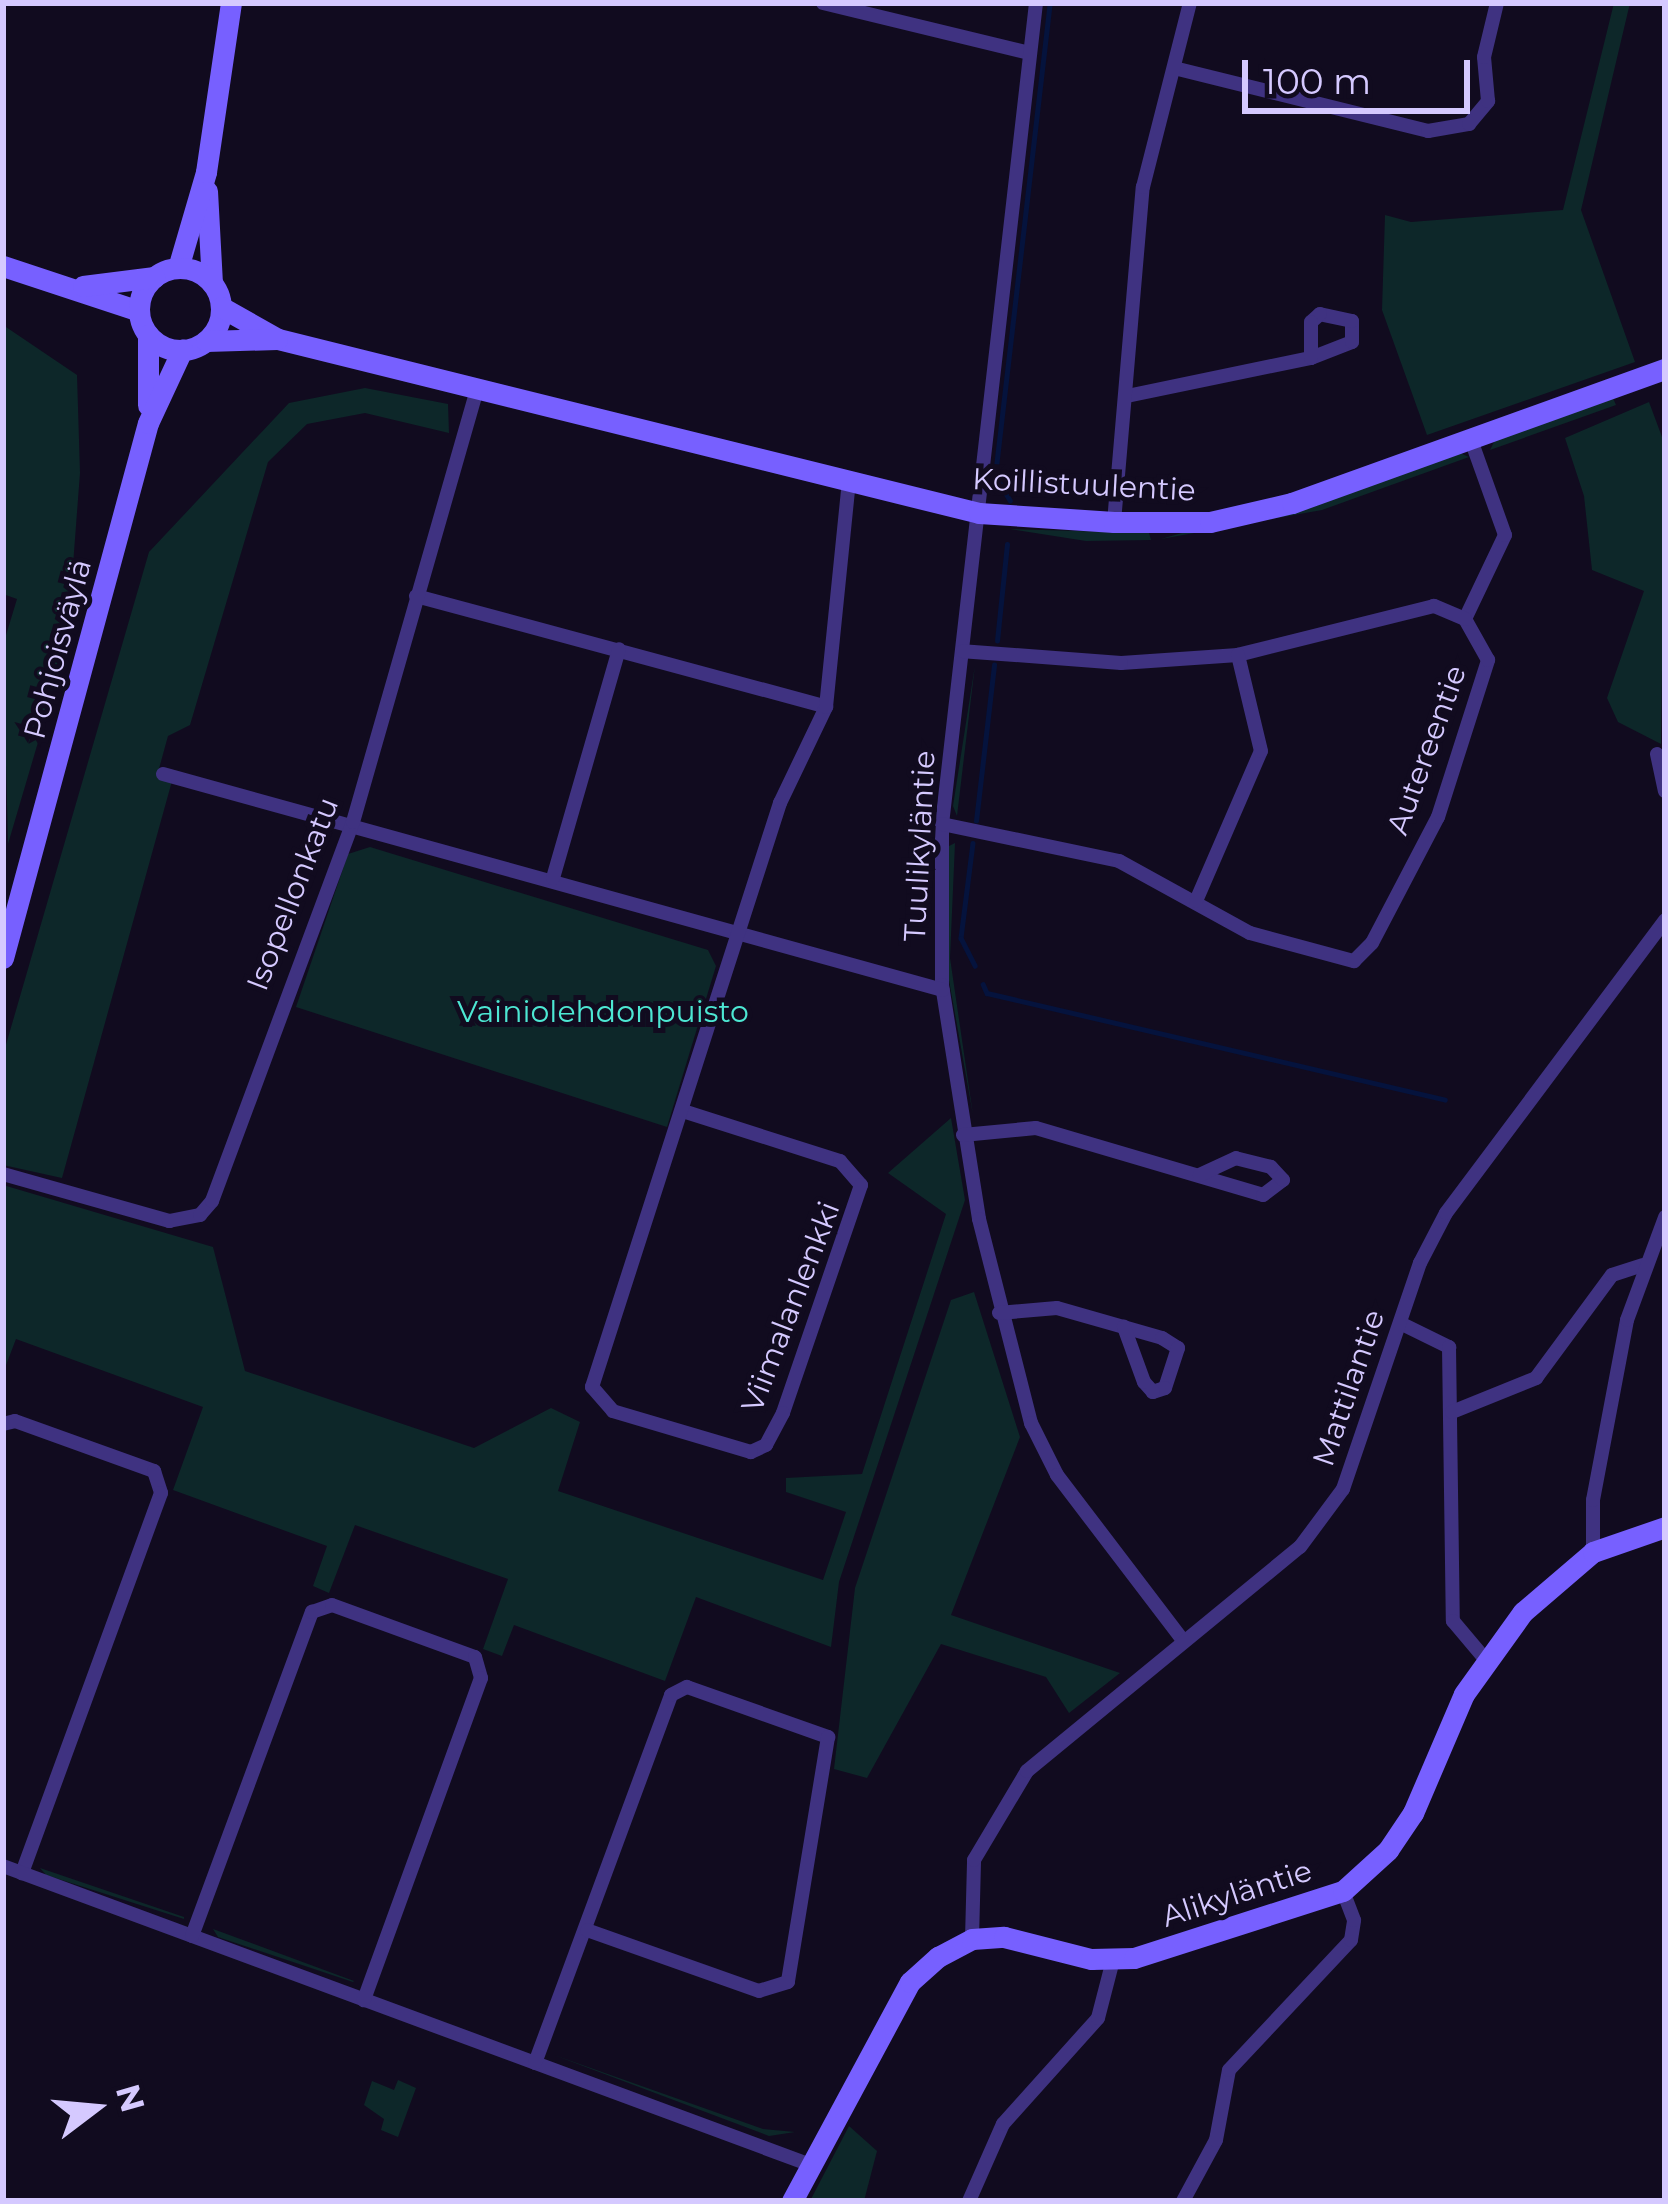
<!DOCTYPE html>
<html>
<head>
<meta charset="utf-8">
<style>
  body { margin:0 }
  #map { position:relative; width:1668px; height:2204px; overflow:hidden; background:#110b1f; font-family:Montserrat,sans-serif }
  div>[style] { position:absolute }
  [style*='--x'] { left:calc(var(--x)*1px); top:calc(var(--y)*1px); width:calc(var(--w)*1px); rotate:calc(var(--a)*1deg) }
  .green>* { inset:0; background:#0d2729 }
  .stream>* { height:4.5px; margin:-2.25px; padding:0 2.25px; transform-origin:2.25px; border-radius:2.25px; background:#05133d }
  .street>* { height:14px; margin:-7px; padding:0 7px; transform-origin:7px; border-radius:7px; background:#3f3281 }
  .secondary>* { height:21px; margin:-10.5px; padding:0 10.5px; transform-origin:10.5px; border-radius:10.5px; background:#7760ff }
  .secondary>.ring { margin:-10.5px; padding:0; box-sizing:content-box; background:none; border:21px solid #7760ff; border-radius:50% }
  span { translate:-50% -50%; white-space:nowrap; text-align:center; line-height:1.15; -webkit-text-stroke:10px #110b1f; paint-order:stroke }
  .street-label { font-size:30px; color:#d5c9ff }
  .park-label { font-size:30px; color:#4de7d3 }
  .frame { position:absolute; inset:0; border:6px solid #d5c9ff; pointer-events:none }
  .north { position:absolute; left:36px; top:2048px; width:120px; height:120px; -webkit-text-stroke:9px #110b1f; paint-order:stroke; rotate:74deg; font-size:33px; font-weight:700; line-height:48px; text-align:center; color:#d5c9ff }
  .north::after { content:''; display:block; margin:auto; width:42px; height:54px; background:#d5c9ff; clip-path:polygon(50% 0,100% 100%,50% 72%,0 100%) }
  .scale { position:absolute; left:1242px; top:60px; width:228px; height:54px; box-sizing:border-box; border:6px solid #d5c9ff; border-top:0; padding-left:15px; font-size:36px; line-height:42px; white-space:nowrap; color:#d5c9ff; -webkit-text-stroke:9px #110b1f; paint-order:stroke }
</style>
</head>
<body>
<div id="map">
  <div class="green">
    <div style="clip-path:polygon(1614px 3px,1630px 3px,1581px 210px,1635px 362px,1427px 435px,1382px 310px,1385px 215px,1411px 222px,1563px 210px)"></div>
    <div style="clip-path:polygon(3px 325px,77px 375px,80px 473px,67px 644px,8px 844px,3px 645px,17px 599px,3px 594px)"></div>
    <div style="clip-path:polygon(365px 388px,448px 404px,449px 433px,365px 413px,307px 424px,268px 462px,190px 725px,168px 736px,157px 776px,172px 781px,62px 1178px,3px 1165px,3px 1055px,149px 552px,289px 403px)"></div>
    <div style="clip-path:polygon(1613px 398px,1616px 405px,1490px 450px,1495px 440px)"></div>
    <div style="clip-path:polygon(1649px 402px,1665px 445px,1661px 744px,1618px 722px,1607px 698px,1644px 591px,1592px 570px,1584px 496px,1565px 438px)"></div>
    <div style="clip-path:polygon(1460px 453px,1469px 457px,1322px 510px,1161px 539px)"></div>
    <div style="clip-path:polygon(1010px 529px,1149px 533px,1151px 540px,1086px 541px)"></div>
    <div style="clip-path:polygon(975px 665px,957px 816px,953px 806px)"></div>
    <div style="clip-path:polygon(955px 843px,950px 958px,973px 1115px,944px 952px,947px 847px)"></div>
    <div style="clip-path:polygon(370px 847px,708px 950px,716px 966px,667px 1127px,296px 1007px,348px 854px)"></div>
    <div style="clip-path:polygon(951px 1118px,965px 1200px,839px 1582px,831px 1647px,696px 1597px,665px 1681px,514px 1625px,502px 1656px,483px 1649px,508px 1579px,355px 1525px,329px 1593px,313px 1586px,327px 1546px,173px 1490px,203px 1407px,16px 1339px,3px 1373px,3px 1185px,213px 1247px,245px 1371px,474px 1448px,551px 1408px,580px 1422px,558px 1491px,823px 1580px,846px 1512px,786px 1492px,786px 1478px,862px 1474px,946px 1214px,888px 1173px)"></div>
    <div style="clip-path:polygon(974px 1292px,1020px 1437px,951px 1615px,1120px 1673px,1069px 1713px,1046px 1677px,941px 1644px,867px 1778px,834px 1769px,855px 1588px,951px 1300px)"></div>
    <div style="clip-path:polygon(40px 1868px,184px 1917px,184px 1919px,46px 1875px)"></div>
    <div style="clip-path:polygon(213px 1929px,354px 1981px,353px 1982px,218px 1937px)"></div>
    <div style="clip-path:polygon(554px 2055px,763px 2129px,795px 2132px,769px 2136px)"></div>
    <div style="clip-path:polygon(398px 2080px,416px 2088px,398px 2137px,381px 2130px,384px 2119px,364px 2105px,372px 2081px,394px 2090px)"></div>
    <div style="clip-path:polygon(849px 2126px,877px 2151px,864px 2201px,810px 2201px)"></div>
  </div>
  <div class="stream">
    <div style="--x:1010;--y:501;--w:29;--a:-121"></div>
    <div style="--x:995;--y:476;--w:476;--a:-83.4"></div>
    <div style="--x:997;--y:641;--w:97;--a:-84.1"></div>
    <div style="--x:976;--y:821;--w:157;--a:-83.4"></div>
    <div style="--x:973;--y:843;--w:96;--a:97.2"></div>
    <div style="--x:961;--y:938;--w:31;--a:63"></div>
    <div style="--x:983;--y:984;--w:10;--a:66"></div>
    <div style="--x:987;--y:993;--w:470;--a:13.1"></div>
  </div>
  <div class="street">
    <div style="--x:823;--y:3;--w:213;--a:13.6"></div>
    <div style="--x:1036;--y:3;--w:826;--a:96.53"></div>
    <div style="--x:942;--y:824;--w:161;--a:90"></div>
    <div style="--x:942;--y:985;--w:237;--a:81"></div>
    <div style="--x:979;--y:1219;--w:211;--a:75.7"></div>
    <div style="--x:1031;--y:1423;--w:58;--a:63.4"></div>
    <div style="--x:1057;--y:1475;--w:206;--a:52.7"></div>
    <div style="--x:1174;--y:68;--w:262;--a:13.9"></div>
    <div style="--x:1428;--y:131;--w:42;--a:-9.7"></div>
    <div style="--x:1469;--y:124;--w:30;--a:-50"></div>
    <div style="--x:1488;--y:101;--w:44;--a:-95.2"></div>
    <div style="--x:1484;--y:57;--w:56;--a:-76.5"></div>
    <div style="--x:1127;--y:396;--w:188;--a:-11.7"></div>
    <div style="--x:1311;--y:358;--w:44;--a:-21.3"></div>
    <div style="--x:1352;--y:342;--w:21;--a:-90"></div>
    <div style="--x:1352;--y:321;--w:33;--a:-168"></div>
    <div style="--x:1320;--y:314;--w:12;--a:138"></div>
    <div style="--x:1311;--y:322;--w:36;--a:90"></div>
    <div style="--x:1114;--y:522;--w:336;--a:-85.1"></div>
    <div style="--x:1143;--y:187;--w:190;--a:-75.7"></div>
    <div style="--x:416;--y:596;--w:425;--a:15.1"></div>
    <div style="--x:1465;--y:619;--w:93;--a:-64.5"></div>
    <div style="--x:1505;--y:535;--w:101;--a:-109.7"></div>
    <div style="--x:1657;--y:754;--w:38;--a:78"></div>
    <div style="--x:163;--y:774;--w:809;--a:15.48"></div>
    <div style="--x:942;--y:824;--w:181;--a:11.8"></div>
    <div style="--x:1119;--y:861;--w:149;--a:28.8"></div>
    <div style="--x:1250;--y:933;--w:108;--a:15.1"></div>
    <div style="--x:1354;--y:961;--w:25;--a:-45"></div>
    <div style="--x:1372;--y:943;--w:142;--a:-62.4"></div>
    <div style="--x:1438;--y:817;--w:165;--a:-72.3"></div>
    <div style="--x:1488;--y:660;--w:47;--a:-119.3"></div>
    <div style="--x:1465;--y:619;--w:34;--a:-157"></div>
    <div style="--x:1434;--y:606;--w:202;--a:166"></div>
    <div style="--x:1238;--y:655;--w:117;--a:176.1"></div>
    <div style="--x:1121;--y:663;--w:158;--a:-175.7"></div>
    <div style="--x:553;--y:878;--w:238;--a:-73.9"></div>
    <div style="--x:1196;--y:901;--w:163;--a:-66.6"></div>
    <div style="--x:1261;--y:751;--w:99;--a:-103.5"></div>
    <div style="--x:686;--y:1112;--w:162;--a:17.7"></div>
    <div style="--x:840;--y:1161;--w:32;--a:49"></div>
    <div style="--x:861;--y:1185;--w:241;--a:108.9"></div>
    <div style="--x:783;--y:1413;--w:36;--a:118"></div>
    <div style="--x:766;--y:1445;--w:17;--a:155"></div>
    <div style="--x:751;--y:1452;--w:144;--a:-163.5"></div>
    <div style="--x:613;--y:1411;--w:32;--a:-131"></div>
    <div style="--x:592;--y:1387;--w:614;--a:-72.16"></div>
    <div style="--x:780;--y:803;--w:106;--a:-64.4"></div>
    <div style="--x:826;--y:707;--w:227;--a:-84.2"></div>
    <div style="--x:963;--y:1135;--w:73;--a:-5.5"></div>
    <div style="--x:1036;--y:1128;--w:237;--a:16.4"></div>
    <div style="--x:1263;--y:1195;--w:25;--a:-37"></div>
    <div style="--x:1283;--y:1180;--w:18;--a:-133"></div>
    <div style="--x:1271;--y:1167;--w:36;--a:-166"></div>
    <div style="--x:1236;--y:1158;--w:40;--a:155"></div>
    <div style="--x:3;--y:1174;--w:173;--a:15.8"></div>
    <div style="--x:169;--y:1221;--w:32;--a:-11"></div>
    <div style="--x:200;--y:1215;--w:18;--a:-49"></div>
    <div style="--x:212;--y:1201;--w:404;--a:-69.6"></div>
    <div style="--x:353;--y:822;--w:450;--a:-74"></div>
    <div style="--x:999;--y:1313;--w:58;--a:-4.9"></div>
    <div style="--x:1057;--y:1308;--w:109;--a:15.9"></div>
    <div style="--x:1162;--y:1338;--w:19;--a:32"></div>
    <div style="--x:1178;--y:1348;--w:42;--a:108"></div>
    <div style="--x:1165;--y:1388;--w:13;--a:162"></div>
    <div style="--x:1153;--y:1392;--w:13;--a:-132"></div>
    <div style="--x:1144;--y:1382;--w:59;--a:-110"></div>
    <div style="--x:1400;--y:1323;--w:55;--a:26.1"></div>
    <div style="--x:1449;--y:1347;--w:274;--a:89.2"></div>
    <div style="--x:1453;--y:1621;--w:50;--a:49.9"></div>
    <div style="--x:1452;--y:1412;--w:91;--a:-22"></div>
    <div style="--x:1536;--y:1378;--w:128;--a:-53.6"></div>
    <div style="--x:1612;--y:1275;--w:32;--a:-18"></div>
    <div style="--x:3;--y:1424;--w:12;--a:-14"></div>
    <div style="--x:15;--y:1421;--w:148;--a:19.8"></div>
    <div style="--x:154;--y:1471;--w:23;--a:72"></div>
    <div style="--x:161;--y:1493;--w:405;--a:110.1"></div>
    <div style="--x:1593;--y:1552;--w:52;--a:-90"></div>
    <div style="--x:1593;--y:1500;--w:183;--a:-79.3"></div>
    <div style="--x:1627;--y:1320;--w:110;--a:-69.7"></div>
    <div style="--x:3;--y:1866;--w:862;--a:20.31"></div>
    <div style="--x:192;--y:1936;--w:346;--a:-69.7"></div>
    <div style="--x:312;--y:1612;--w:21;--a:-19"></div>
    <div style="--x:332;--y:1605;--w:152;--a:20"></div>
    <div style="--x:475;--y:1657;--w:22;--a:74"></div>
    <div style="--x:481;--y:1678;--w:343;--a:110"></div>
    <div style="--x:972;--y:1939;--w:79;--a:-88.5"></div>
    <div style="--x:974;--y:1860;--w:104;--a:-59.2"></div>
    <div style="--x:1027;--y:1771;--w:353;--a:-39.4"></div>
    <div style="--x:1300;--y:1547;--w:72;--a:-53.4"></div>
    <div style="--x:1343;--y:1489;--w:239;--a:-71.2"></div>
    <div style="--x:1420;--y:1263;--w:56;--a:-62.5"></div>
    <div style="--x:1446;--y:1213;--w:366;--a:-53.2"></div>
    <div style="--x:535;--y:2063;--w:392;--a:-69.7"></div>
    <div style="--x:671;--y:1695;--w:18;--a:-27"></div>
    <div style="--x:687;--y:1687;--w:150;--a:19.5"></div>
    <div style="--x:828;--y:1737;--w:248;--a:99.3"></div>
    <div style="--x:788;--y:1982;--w:30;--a:163"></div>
    <div style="--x:759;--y:1991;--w:182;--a:-160.5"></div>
    <div style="--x:969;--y:2201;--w:84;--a:-66.2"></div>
    <div style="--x:1003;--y:2124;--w:142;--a:-48.1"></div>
    <div style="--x:1098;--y:2018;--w:60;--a:-75.5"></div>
    <div style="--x:1183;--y:2201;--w:69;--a:-61.6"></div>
    <div style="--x:1216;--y:2140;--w:71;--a:-79.5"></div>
    <div style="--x:1229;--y:2070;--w:178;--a:-46.8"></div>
    <div style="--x:1351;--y:1940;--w:20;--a:-81"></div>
    <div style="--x:1354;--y:1920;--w:31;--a:-111"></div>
  </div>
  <div class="secondary">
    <div style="--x:207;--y:191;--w:92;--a:86.9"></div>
    <div style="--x:3;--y:266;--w:143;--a:18.3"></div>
    <div style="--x:178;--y:268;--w:100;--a:-73.7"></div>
    <div style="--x:206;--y:172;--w:171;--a:-81.6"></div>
    <div class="ring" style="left:139px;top:268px;width:61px;height:61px"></div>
    <div style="--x:83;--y:286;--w:72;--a:-7.2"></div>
    <div style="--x:221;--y:307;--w:65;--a:29.3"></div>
    <div style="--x:278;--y:339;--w:722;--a:13.94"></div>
    <div style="--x:979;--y:513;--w:135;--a:3.8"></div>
    <div style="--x:1114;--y:522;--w:96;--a:0"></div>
    <div style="--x:1210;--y:522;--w:84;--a:-13"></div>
    <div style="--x:1292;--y:503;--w:396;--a:-19.8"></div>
    <div style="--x:206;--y:341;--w:71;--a:-1.6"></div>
    <div style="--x:148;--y:405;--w:70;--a:-90"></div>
    <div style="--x:3;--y:958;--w:554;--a:-74.84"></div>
    <div style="--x:148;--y:423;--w:81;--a:-65"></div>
    <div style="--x:792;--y:2201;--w:249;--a:-61.7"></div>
    <div style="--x:910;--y:1982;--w:38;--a:-42"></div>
    <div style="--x:938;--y:1957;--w:38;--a:-28"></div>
    <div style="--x:972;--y:1939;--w:32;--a:-4"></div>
    <div style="--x:1004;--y:1937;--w:90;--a:14.2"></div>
    <div style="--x:1091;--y:1959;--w:43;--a:-1.3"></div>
    <div style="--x:1134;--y:1958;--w:219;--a:-17.8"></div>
    <div style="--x:1343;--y:1891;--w:61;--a:-42.3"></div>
    <div style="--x:1388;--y:1850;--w:45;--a:-56"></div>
    <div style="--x:1413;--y:1813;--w:129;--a:-66.8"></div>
    <div style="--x:1464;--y:1694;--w:101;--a:-54.3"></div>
    <div style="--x:1523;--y:1612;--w:92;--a:-40.6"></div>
    <div style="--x:1593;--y:1552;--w:76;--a:-19.1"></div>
  </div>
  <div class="street-label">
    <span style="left:1084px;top:485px;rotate:3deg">Koillistuulentie</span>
    <span style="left:58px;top:649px;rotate:-75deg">Pohjoisväylä</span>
    <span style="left:1427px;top:750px;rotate:-70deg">Autereentie</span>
    <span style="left:920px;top:846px;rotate:-87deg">Tuulikyläntie</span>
    <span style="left:293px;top:894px;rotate:-69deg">Isopellonkatu</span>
    <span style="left:791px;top:1307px;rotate:-69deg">Viimalanlenkki</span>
    <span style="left:1349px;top:1388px;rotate:-71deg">Mattilantie</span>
    <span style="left:1237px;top:1894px;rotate:-18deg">Alikyläntie</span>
  </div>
  <div class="park-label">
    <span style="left:603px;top:1012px">Vainiolehdonpuisto</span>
  </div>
  <div class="frame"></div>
  <div class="north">N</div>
  <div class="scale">100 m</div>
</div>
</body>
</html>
